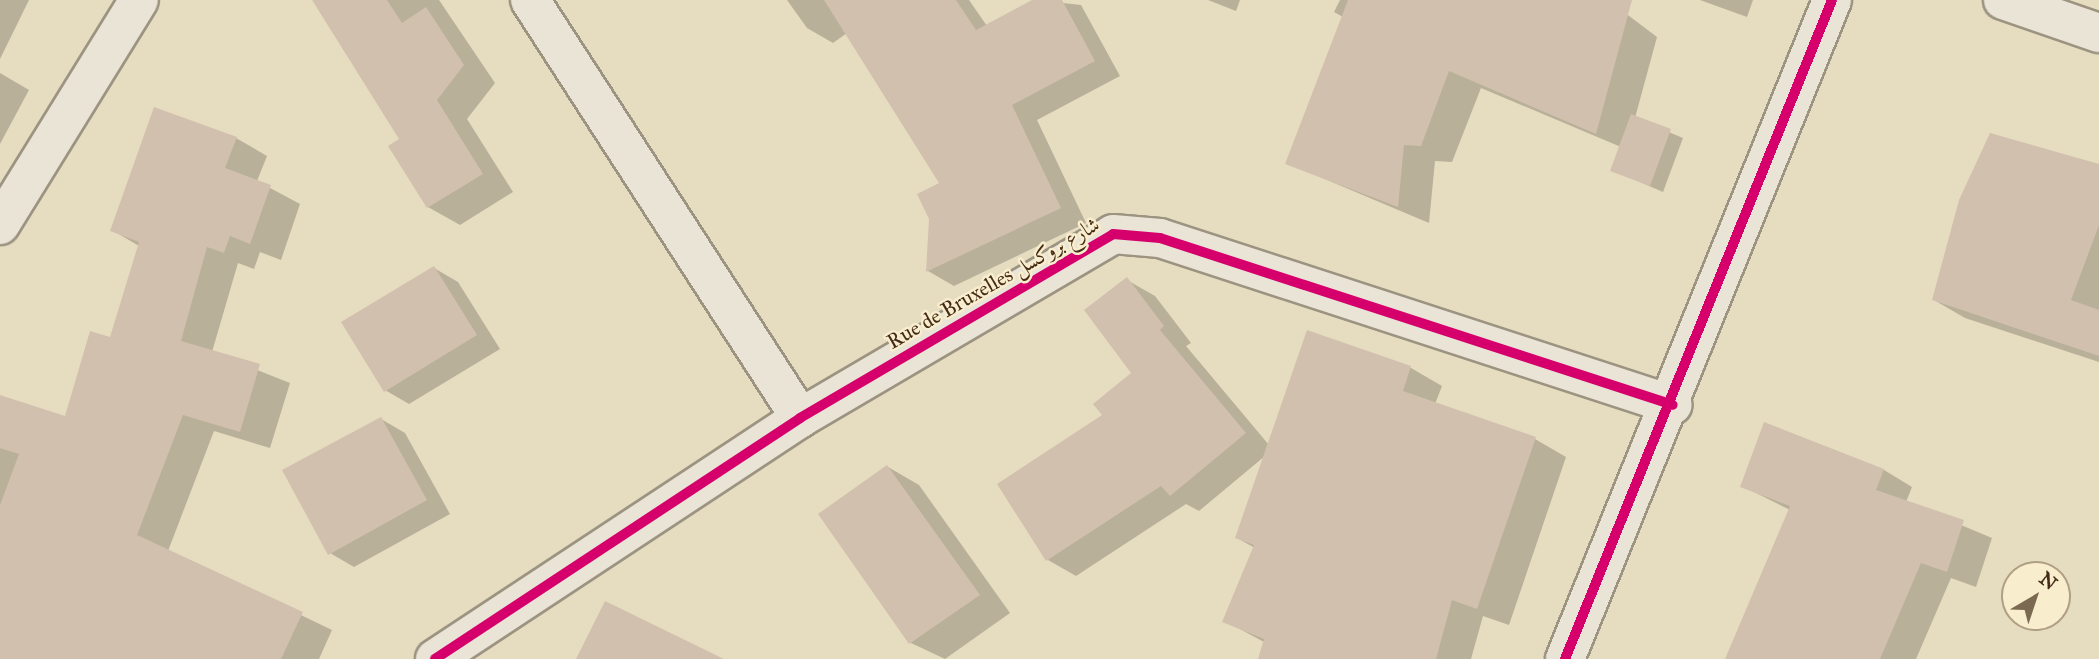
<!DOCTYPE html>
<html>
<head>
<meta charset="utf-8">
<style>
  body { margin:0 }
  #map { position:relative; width:2099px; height:659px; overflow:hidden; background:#e6dcc0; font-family:"IM FELL Great Primer",Amiri,serif }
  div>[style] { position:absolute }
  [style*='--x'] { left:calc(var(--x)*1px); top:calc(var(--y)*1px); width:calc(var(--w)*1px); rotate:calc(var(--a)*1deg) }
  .shadow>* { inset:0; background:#0003 }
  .building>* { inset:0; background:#d1c0ae }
  .roads { filter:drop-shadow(2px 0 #9c9381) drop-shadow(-2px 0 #9c9381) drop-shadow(0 2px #9c9381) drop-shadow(0 -2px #9c9381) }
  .minor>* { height:38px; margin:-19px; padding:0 19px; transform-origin:19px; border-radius:19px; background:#e9e4d6 }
  .cycleway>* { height:10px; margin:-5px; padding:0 5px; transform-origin:5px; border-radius:5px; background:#d6006c }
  span { translate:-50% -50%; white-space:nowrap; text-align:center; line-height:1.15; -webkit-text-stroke:5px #f8edcc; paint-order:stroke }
  .street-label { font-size:21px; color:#432b17 }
  .north { position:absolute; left:2001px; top:561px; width:70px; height:70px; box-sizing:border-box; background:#f8edcc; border:2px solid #b09f84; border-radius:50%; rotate:39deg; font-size:19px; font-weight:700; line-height:28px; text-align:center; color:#432b17 }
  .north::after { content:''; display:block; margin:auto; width:24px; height:32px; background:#7c6952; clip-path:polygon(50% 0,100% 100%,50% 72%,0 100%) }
</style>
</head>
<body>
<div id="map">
  <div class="shadow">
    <div style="clip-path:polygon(0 0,29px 0,0 59px)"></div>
    <div style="clip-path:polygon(314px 0,439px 0,495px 83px,467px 119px,513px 192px,460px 225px,428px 207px,402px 140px)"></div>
    <div style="clip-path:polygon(787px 0,969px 0,987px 26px,1036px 0,1081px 5px,1120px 76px,1037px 120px,1086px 223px,954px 286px,928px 271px,931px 219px,942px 184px,847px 33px,833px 43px,807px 28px)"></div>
    <div style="clip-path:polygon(1208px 0,1240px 0,1236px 11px)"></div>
    <div style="clip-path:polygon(1340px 0,1608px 0,1657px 37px,1635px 118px,1683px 138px,1663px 192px,1612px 170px,1621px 147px,1481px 88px,1452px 162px,1435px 161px,1429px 223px,1287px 163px,1343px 17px,1334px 12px)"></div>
    <div style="clip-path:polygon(1700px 0,1753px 0,1747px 17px)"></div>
    <div style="clip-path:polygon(0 73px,29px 90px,0 144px)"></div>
    <div style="clip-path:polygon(236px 138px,267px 156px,257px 181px,300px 204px,281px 260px,260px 252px,254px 269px,238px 263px,212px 352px,290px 383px,270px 448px,214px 431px,168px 551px,332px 630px,319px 659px,0 659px,0 396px,66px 419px,111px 339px,139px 246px,112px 230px)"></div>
    <div style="clip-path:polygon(2099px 166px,2099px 362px,1965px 318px,1934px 300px)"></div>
    <div style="clip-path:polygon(434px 268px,458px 282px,500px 349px,409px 404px,385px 390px)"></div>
    <div style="clip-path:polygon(1127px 280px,1155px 296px,1191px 343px,1186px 346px,1269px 445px,1308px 332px,1411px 368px,1442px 386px,1435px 404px,1535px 439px,1566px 457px,1509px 625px,1483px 616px,1471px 659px,1260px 659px,1264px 642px,1225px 621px,1255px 548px,1237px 538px,1265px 456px,1199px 511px,1186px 504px,1076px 576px,1048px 560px,1105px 415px,1133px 373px)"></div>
    <div style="clip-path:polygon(381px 419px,405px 433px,450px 514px,354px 567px,330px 553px)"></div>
    <div style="clip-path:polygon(1765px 424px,1884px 470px,1912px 487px,1906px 502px,1992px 538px,1976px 587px,1951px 578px,1916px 659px,1727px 659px,1790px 510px,1742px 486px)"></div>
    <div style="clip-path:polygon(888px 467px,919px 485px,1010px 613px,945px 659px,911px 643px,820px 514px)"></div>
  </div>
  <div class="building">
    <div style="clip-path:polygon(312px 0,387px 0,402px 23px,426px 7px,464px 65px,437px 100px,483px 174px,427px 208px,388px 146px,399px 139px)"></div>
    <div style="clip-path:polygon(824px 0,956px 0,976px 30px,1032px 0,1062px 0,1095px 61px,1012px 105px,1061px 208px,926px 272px,929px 219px,917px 194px,939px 183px)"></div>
    <div style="clip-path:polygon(1348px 0,1632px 0,1596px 134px,1449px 71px,1421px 146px,1404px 145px,1398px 207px,1285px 164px)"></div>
    <div style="clip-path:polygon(154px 107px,237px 137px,225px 168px,271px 185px,250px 244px,230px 236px,224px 253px,207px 247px,181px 341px,260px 364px,240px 432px,183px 415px,137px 535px,303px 612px,281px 659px,0 659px,0 505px,19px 454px,0 448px,0 395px,65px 416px,90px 331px,110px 337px,139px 242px,110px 231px)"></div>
    <div style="clip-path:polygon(1631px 114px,1671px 129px,1650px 186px,1610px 171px)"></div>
    <div style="clip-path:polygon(1990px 133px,2099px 164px,2099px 225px,2071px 300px,2099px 310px,2099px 356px,1932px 300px,1959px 200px)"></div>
    <div style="clip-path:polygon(434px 266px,477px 335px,384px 392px,341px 322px)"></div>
    <div style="clip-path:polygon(1127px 277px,1164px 326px,1160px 330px,1246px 433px,1170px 496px,1161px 486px,1046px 561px,997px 484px,1102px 415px,1093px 404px,1131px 373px,1084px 310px)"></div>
    <div style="clip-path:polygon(1307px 330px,1411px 366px,1403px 391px,1536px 437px,1477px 609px,1452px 600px,1436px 659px,1258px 659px,1264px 639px,1222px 622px,1254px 545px,1235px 538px)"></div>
    <div style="clip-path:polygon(381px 417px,427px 500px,328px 555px,282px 470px)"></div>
    <div style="clip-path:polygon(1764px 422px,1884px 469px,1876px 490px,1964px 520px,1947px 572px,1921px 563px,1880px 659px,1725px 659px,1790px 506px,1740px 487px)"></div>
    <div style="clip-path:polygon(887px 465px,980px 595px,909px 644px,818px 514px)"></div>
    <div style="clip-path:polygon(605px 601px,724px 659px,576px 659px)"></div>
  </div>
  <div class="roads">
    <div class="minor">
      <div style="--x:530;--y:0;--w:498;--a:57.1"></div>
      <div style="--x:2003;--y:0;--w:102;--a:19"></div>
      <div style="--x:0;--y:225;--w:264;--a:-58.3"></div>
      <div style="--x:435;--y:659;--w:437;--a:-33.4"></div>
      <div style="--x:800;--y:418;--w:363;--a:-30.4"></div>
      <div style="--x:1113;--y:234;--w:47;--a:4.9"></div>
      <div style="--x:1160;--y:238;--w:539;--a:18.03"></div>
      <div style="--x:1565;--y:659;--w:711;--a:-67.94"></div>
    </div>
  </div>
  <div class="cycleway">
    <div style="--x:435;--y:659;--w:437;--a:-33.4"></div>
    <div style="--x:800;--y:418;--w:363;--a:-30.4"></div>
    <div style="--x:1113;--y:234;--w:47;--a:4.9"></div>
    <div style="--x:1160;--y:238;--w:539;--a:18.03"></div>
    <div style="--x:1565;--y:659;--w:711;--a:-67.94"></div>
  </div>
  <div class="street-label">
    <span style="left:993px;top:283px;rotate:-30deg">Rue de Bruxelles شارع بروكسل</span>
  </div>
  <div class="north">N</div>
</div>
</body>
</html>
